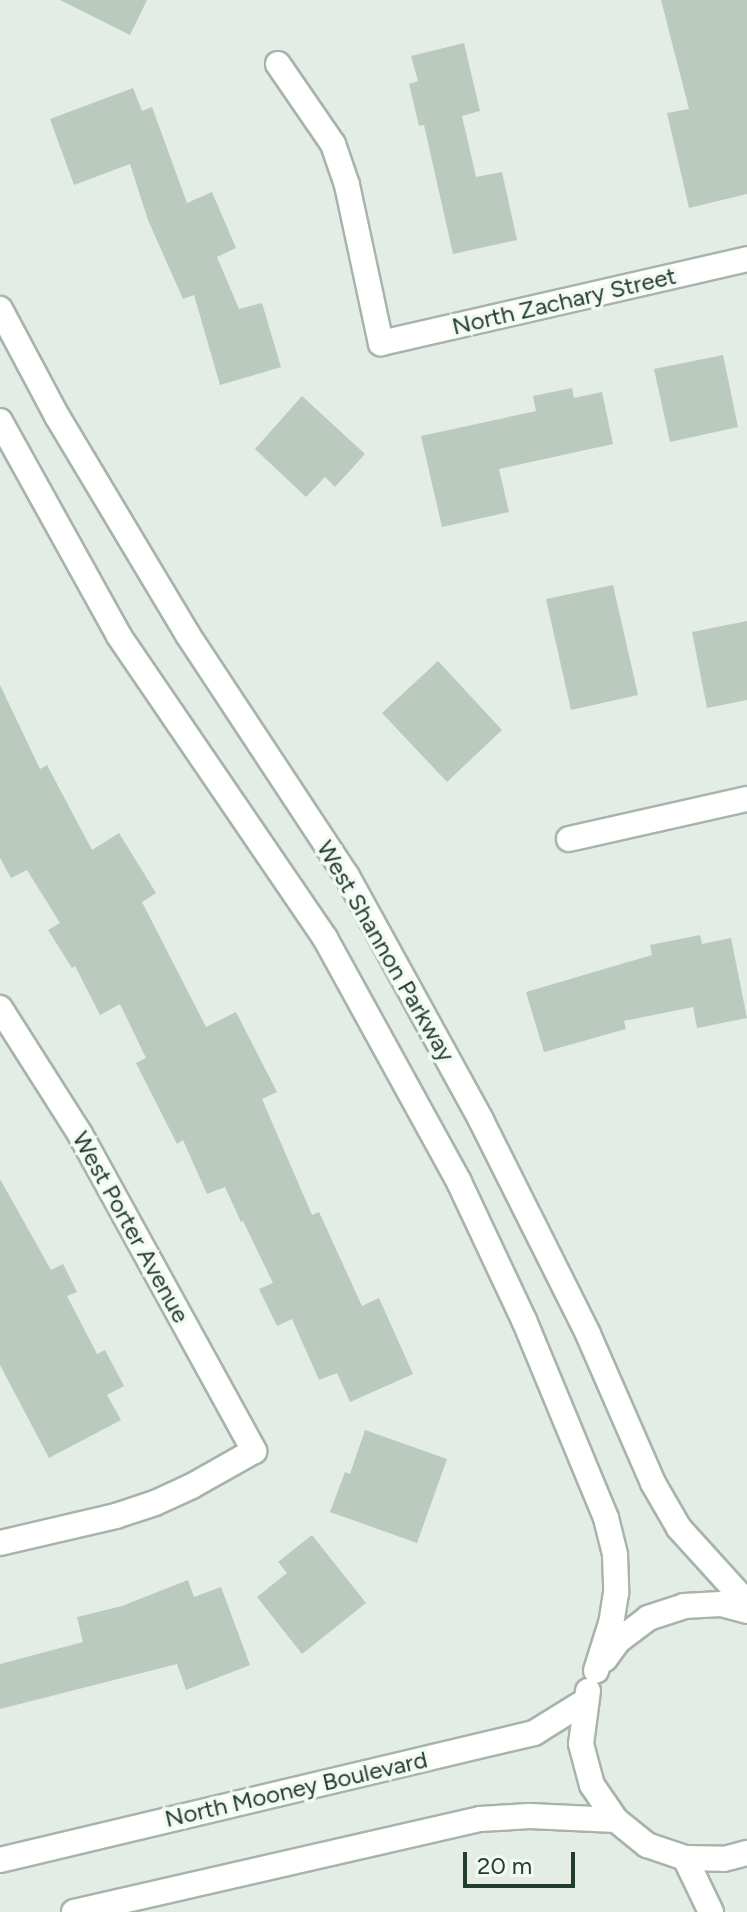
<!DOCTYPE html>
<html>
<head>
<meta charset="utf-8">
<style>
  body { margin:0 }
  #map { position:relative; width:747px; height:1912px; overflow:hidden; background:#e3ece5; font-family:Figtree,sans-serif }
  div>[style] { position:absolute }
  [style*='--x'] { left:calc(var(--x)*1px); top:calc(var(--y)*1px); width:calc(var(--w)*1px); rotate:calc(var(--a)*1deg) }
  .building>* { inset:0; background:#bbcabf }
  .roads { filter:drop-shadow(2px 0 #a6b4aa) drop-shadow(-2px 0 #a6b4aa) drop-shadow(0 2px #a6b4aa) drop-shadow(0 -2px #a6b4aa) }
  .street>* { height:24px; margin:-12px; padding:0 12px; transform-origin:12px; border-radius:12px; background:#fff }
  .secondary>* { height:24px; margin:-12px; padding:0 12px; transform-origin:12px; border-radius:12px; background:#fff }
  span { translate:-50% -50%; white-space:nowrap; text-align:center; line-height:1.15; -webkit-text-stroke:7px #f3f9f4; paint-order:stroke }
  .street-label { font-size:24px; color:#233d2d }
  .scale { position:absolute; left:463px; top:1852px; width:112px; height:36px; box-sizing:border-box; border:4px solid #233d2d; border-top:0; padding-left:10px; font-size:24px; line-height:28px; white-space:nowrap; color:#233d2d; -webkit-text-stroke:6px #f3f9f4; paint-order:stroke }
</style>
</head>
<body>
<div id="map">
  <div class="building">
    <div style="clip-path:polygon(60px 0,147px 0,130px 35px)"></div>
    <div style="clip-path:polygon(661px 0,747px 0,747px 194px,689px 208px,667px 113px,689px 109px)"></div>
    <div style="clip-path:polygon(464px 43px,480px 111px,462px 116px,476px 177px,502px 172px,517px 240px,453px 254px,424px 125px,419px 126px,409px 84px,418px 81px,411px 56px)"></div>
    <div style="clip-path:polygon(133px 88px,142px 111px,152px 107px,187px 203px,212px 192px,236px 248px,217px 257px,239px 309px,262px 303px,281px 367px,220px 385px,194px 295px,183px 299px,148px 220px,130px 164px,74px 185px,50px 119px)"></div>
    <div style="clip-path:polygon(723px 355px,738px 427px,670px 442px,654px 369px)"></div>
    <div style="clip-path:polygon(572px 388px,574px 398px,602px 392px,613px 444px,499px 469px,509px 512px,442px 527px,421px 436px,536px 411px,533px 396px)"></div>
    <div style="clip-path:polygon(302px 396px,365px 454px,335px 487px,325px 477px,306px 497px,255px 449px)"></div>
    <div style="clip-path:polygon(613px 585px,638px 695px,571px 710px,546px 599px)"></div>
    <div style="clip-path:polygon(747px 621px,747px 700px,707px 708px,692px 632px)"></div>
    <div style="clip-path:polygon(438px 661px,502px 730px,447px 782px,382px 713px)"></div>
    <div style="clip-path:polygon(0 685px,40px 769px,47px 765px,92px 850px,119px 833px,156px 893px,142px 902px,206px 1027px,236px 1012px,277px 1092px,262px 1099px,312px 1215px,319px 1212px,362px 1306px,379px 1298px,413px 1374px,350px 1402px,337px 1373px,319px 1380px,292px 1319px,277px 1326px,259px 1289px,273px 1283px,243px 1221px,241px 1222px,225px 1187px,207px 1194px,183px 1140px,177px 1144px,136px 1063px,146px 1058px,120px 1004px,100px 1015px,75px 966px,72px 968px,48px 930px,60px 923px,27px 870px,11px 878px,0 858px)"></div>
    <div style="clip-path:polygon(700px 935px,702px 944px,731px 938px,747px 1018px,697px 1028px,693px 1007px,624px 1021px,626px 1029px,544px 1052px,526px 992px,652px 955px,650px 945px)"></div>
    <div style="clip-path:polygon(0 1179px,51px 1270px,63px 1264px,77px 1292px,67px 1296px,97px 1354px,105px 1350px,124px 1386px,107px 1395px,121px 1420px,49px 1458px,0 1365px)"></div>
    <div style="clip-path:polygon(365px 1430px,447px 1459px,417px 1543px,330px 1512px,345px 1472px,350px 1474px)"></div>
    <div style="clip-path:polygon(312px 1535px,366px 1603px,302px 1654px,257px 1597px,287px 1573px,278px 1562px)"></div>
    <div style="clip-path:polygon(188px 1580px,194px 1597px,221px 1587px,250px 1665px,186px 1690px,177px 1664px,0 1709px,0 1664px,83px 1642px,77px 1617px,122px 1606px)"></div>
  </div>
  <div class="roads">
    <div class="street">
      <div style="--x:278;--y:64;--w:97;--a:55.5"></div>
      <div style="--x:333;--y:144;--w:43;--a:71.1"></div>
      <div style="--x:347;--y:185;--w:162;--a:77.9"></div>
      <div style="--x:381;--y:343;--w:376;--a:-12.9"></div>
      <div style="--x:569;--y:839;--w:182;--a:-12.7"></div>
      <div style="--x:0;--y:1008;--w:149;--a:57.6"></div>
      <div style="--x:80;--y:1134;--w:362;--a:61.2"></div>
      <div style="--x:254;--y:1451;--w:71;--a:150.6"></div>
      <div style="--x:192;--y:1486;--w:41;--a:155.3"></div>
      <div style="--x:155;--y:1503;--w:41;--a:161.6"></div>
      <div style="--x:116;--y:1516;--w:119;--a:166.9"></div>
    </div>
    <div class="secondary">
      <div style="--x:0;--y:309;--w:121;--a:62"></div>
      <div style="--x:57;--y:416;--w:255;--a:59.1"></div>
      <div style="--x:188;--y:635;--w:289;--a:56.6"></div>
      <div style="--x:347;--y:876;--w:278;--a:61.2"></div>
      <div style="--x:481;--y:1120;--w:239;--a:63.4"></div>
      <div style="--x:588;--y:1334;--w:163;--a:66.4"></div>
      <div style="--x:653;--y:1483;--w:52;--a:60"></div>
      <div style="--x:679;--y:1528;--w:101;--a:47.8"></div>
      <div style="--x:0;--y:421;--w:246;--a:61"></div>
      <div style="--x:119;--y:636;--w:366;--a:55.7"></div>
      <div style="--x:325;--y:938;--w:278;--a:61.2"></div>
      <div style="--x:459;--y:1182;--w:153;--a:64.8"></div>
      <div style="--x:524;--y:1320;--w:214;--a:67.5"></div>
      <div style="--x:606;--y:1518;--w:38;--a:76"></div>
      <div style="--x:615;--y:1555;--w:38;--a:88"></div>
      <div style="--x:616;--y:1593;--w:30;--a:99"></div>
      <div style="--x:611;--y:1623;--w:50;--a:107.4"></div>
      <div style="--x:605;--y:1659;--w:22;--a:-54"></div>
      <div style="--x:618;--y:1641;--w:38;--a:-37"></div>
      <div style="--x:648;--y:1618;--w:38;--a:-18"></div>
      <div style="--x:684;--y:1606;--w:37;--a:-3"></div>
      <div style="--x:721;--y:1604;--w:27;--a:15"></div>
      <div style="--x:588;--y:1691;--w:53;--a:97.5"></div>
      <div style="--x:581;--y:1744;--w:42;--a:75"></div>
      <div style="--x:592;--y:1785;--w:42;--a:55.6"></div>
      <div style="--x:616;--y:1820;--w:40;--a:39"></div>
      <div style="--x:647;--y:1845;--w:40;--a:18.9"></div>
      <div style="--x:685;--y:1858;--w:39;--a:1"></div>
      <div style="--x:724;--y:1859;--w:24;--a:-15"></div>
      <div style="--x:685;--y:1858;--w:60;--a:64.3"></div>
      <div style="--x:0;--y:1860;--w:549;--a:-13.38"></div>
      <div style="--x:534;--y:1733;--w:59;--a:-31.8"></div>
      <div style="--x:74;--y:1912;--w:417;--a:-12.9"></div>
      <div style="--x:480;--y:1819;--w:50;--a:-3.4"></div>
      <div style="--x:530;--y:1816;--w:86;--a:2.7"></div>
    </div>
  </div>
  <div class="street-label">
    <span style="left:564px;top:301px;rotate:-13deg">North Zachary Street</span>
    <span style="left:386px;top:951px;rotate:60deg">West Shannon Parkway</span>
    <span style="left:131px;top:1227px;rotate:61deg">West Porter Avenue</span>
    <span style="left:296px;top:1789px;rotate:-13deg">North Mooney Boulevard</span>
  </div>
  <div class="scale">20 m</div>
</div>
</body>
</html>
